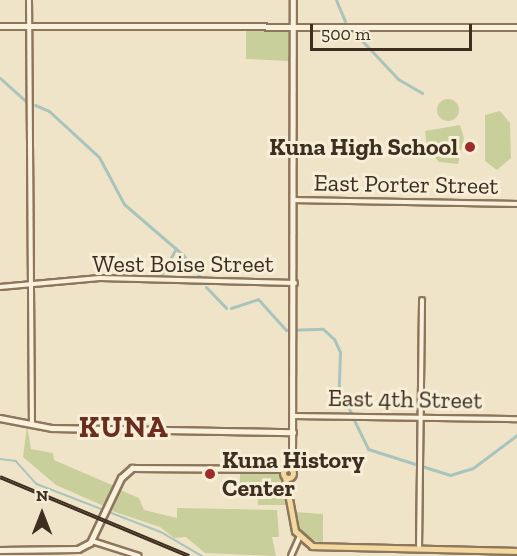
<!DOCTYPE html>
<html>
<head>
<meta charset="utf-8">
<style>
  body { margin:0 }
  #map { position:relative; width:517px; height:556px; overflow:hidden; background:#f0e4c8; font-family:"Zilla Slab",serif }
  div>[style] { position:absolute }
  [style*='--x'] { left:calc(var(--x)*1px); top:calc(var(--y)*1px); width:calc(var(--w)*1px); rotate:calc(var(--a)*1deg) }
  .green>* { inset:0; background:#c9cf9b }
  .round { border-radius:50% }
  .stream>* { height:1.5px; margin:-0.75px; padding:0 0.75px; transform-origin:0.75px; border-radius:0.75px; background:#a9c4bc }
  .canal>* { height:3px; margin:-1.5px; padding:0 1.5px; transform-origin:1.5px; border-radius:1.5px; background:#a9c4bc }
  .roads { filter:drop-shadow(2px 0 #8d765c) drop-shadow(-2px 0 #8d765c) drop-shadow(0 2px #8d765c) drop-shadow(0 -2px #8d765c) }
  .tertiary>* { height:4px; margin:-2px; padding:0 2px; transform-origin:2px; border-radius:2px; background:#faf1dc }
  .secondary>* { height:4.5px; margin:-2.25px; padding:0 2.25px; transform-origin:2.25px; border-radius:2.25px; background:#faf1dc }
  .primary>* { height:5px; margin:-2.5px; padding:0 2.5px; transform-origin:2.5px; border-radius:2.5px; background:#f3d9a0 }
  .primary>.ring { margin:-2.5px; padding:0; box-sizing:content-box; background:none; border:5px solid #f3d9a0; border-radius:50% }
  .rail>* { height:4px; margin-top:-2px; transform-origin:0; background:repeating-linear-gradient(90deg,#f7eed8 0 4.5px,#3d2e20 0 9px); box-sizing:border-box; border-block:2px solid #3d2e20 }
  .dots>* { width:16px; height:16px; translate:-50% -50%; box-sizing:border-box; border:3px solid #f7eed8; border-radius:50% }
  span { translate:-50% -50%; white-space:nowrap; text-align:center; line-height:1.15; -webkit-text-stroke:6px #f7eed8; paint-order:stroke }
  .poi-label { font-size:24px; color:#3d2e20; font-weight:700 }
  .right { translate:-100% -50%; text-align:right }
  .left { translate:0 -50%; text-align:left }
  .street-label { font-size:24px; color:#3d2e20 }
  .district-label { font-size:30px; color:#6b2e1e; font-weight:700; letter-spacing:1.5px }
  .north { position:absolute; left:12px; top:484px; width:60px; height:60px; -webkit-text-stroke:4px #f7eed8; paint-order:stroke; rotate:0deg; font-size:16px; font-weight:700; line-height:24px; text-align:center; color:#3d2e20 }
  .north::after { content:''; display:block; margin:auto; width:21px; height:27px; background:#3d2e20; clip-path:polygon(50% 0,100% 100%,50% 72%,0 100%) }
  .scale { position:absolute; left:310px; top:24px; width:162px; height:27px; box-sizing:border-box; border:3px solid #3d2e20; border-top:0; padding-left:8px; font-size:18px; line-height:21px; white-space:nowrap; color:#3d2e20; -webkit-text-stroke:4px #f7eed8; paint-order:stroke }
</style>
</head>
<body>
<div id="map">
  <div class="green">
    <div style="clip-path:polygon(246px 29px,288px 31px,289px 61px,246px 59px)"></div>
    <div class="round" style="left:437px;top:99px;width:22px;height:22px"></div>
    <div style="clip-path:polygon(500px 111px,510px 123px,511px 158px,497px 170px,485px 161px,485px 115px)"></div>
    <div style="clip-path:polygon(460px 125px,464px 138px,458px 164px,439px 162px,427px 148px,425px 131px)"></div>
    <div style="clip-path:polygon(27px 426px,31px 449px,53px 453px,54px 460px,114px 486px,106px 507px,56px 485px,23px 457px)"></div>
    <div style="clip-path:polygon(240px 473px,279px 474px,288px 505px,258px 505px,257px 486px,240px 485px)"></div>
    <div style="clip-path:polygon(120px 490px,139px 498px,144px 510px,177px 518px,177px 508px,277px 510px,279px 537px,272px 537px,276px 556px,205px 553px,186px 537px,174px 538px,160px 527px,112px 511px)"></div>
    <div style="clip-path:polygon(295px 512px,323px 514px,323px 544px,299px 533px)"></div>
  </div>
  <div class="stream">
    <div style="--x:0;--y:459;--w:16;--a:7"></div>
    <div style="--x:16;--y:461;--w:31;--a:48"></div>
    <div style="--x:37;--y:484;--w:133;--a:21.2"></div>
    <div style="--x:161;--y:532;--w:48;--a:30.3"></div>
  </div>
  <div class="canal">
    <div style="--x:336;--y:0;--w:23;--a:67"></div>
    <div style="--x:352;--y:30;--w:67;--a:46.8"></div>
    <div style="--x:398;--y:79;--w:28;--a:30"></div>
    <div style="--x:0;--y:78;--w:38;--a:42"></div>
    <div style="--x:35;--y:105;--w:15;--a:23"></div>
    <div style="--x:49;--y:111;--w:68;--a:42.6"></div>
    <div style="--x:99;--y:157;--w:53;--a:62"></div>
    <div style="--x:124;--y:204;--w:78;--a:40.8"></div>
    <div style="--x:183;--y:255;--w:31;--a:52"></div>
    <div style="--x:159;--y:279;--w:35;--a:-61"></div>
    <div style="--x:206;--y:287;--w:29;--a:46"></div>
    <div style="--x:231;--y:308;--w:28;--a:-18"></div>
    <div style="--x:258;--y:299;--w:42;--a:47.9"></div>
    <div style="--x:286;--y:330;--w:37;--a:-2"></div>
    <div style="--x:323;--y:329;--w:15;--a:42"></div>
    <div style="--x:334;--y:339;--w:14;--a:65"></div>
    <div style="--x:340;--y:352;--w:34;--a:92"></div>
    <div style="--x:339;--y:386;--w:30;--a:66"></div>
    <div style="--x:354;--y:420;--w:32;--a:64"></div>
    <div style="--x:368;--y:449;--w:86;--a:17.6"></div>
    <div style="--x:450;--y:475;--w:24;--a:-17"></div>
    <div style="--x:473;--y:468;--w:55;--a:-36.9"></div>
  </div>
  <div class="roads">
    <div class="tertiary">
      <div style="--x:29;--y:0;--w:424;--a:89.6"></div>
      <div style="--x:294;--y:200;--w:223;--a:1"></div>
      <div style="--x:0;--y:287;--w:100;--a:-5.1"></div>
      <div style="--x:100;--y:278;--w:195;--a:1.5"></div>
      <div style="--x:293;--y:416;--w:224;--a:0.8"></div>
      <div style="--x:92;--y:541;--w:49;--a:17.7"></div>
      <div style="--x:419;--y:549;--w:249;--a:-89.3"></div>
      <div style="--x:291;--y:556;--w:20;--a:-66"></div>
    </div>
    <div class="secondary">
      <div style="--x:0;--y:26;--w:517;--a:0.11"></div>
      <div style="--x:0;--y:418;--w:53;--a:10.9"></div>
      <div style="--x:52;--y:428;--w:241;--a:1"></div>
      <div style="--x:292;--y:470;--w:470;--a:-89.9"></div>
      <div style="--x:0;--y:550;--w:78;--a:-0.7"></div>
      <div style="--x:78;--y:549;--w:13;--a:-27"></div>
      <div style="--x:90;--y:543;--w:72;--a:-64.5"></div>
      <div style="--x:121;--y:478;--w:15;--a:-42"></div>
      <div style="--x:132;--y:468;--w:153;--a:0.4"></div>
    </div>
    <div class="primary">
      <div class="ring" style="left:283px;top:468px;width:5px;height:5px"></div>
      <div style="--x:285;--y:477;--w:55;--a:79.5"></div>
      <div style="--x:295;--y:531;--w:23;--a:41"></div>
      <div style="--x:312;--y:546;--w:205;--a:1.4"></div>
    </div>
  </div>
  <div class="rail">
    <div style="--x:0;--y:477;--w:205;--a:22.7"></div>
  </div>
  <div class="dots">
    <div style="left:470px;top:147px;background:#9e2a2b"></div>
    <div style="left:210px;top:474px;background:#9e2a2b"></div>
  </div>
  <div class="poi-label">
    <span class="right" style="left:458px;top:147px">Kuna High School</span>
    <span class="left" style="left:222px;top:474px">Kuna History<br>Center</span>
  </div>
  <div class="street-label">
    <span style="left:406px;top:184px;rotate:1deg">East Porter Street</span>
    <span style="left:183px;top:264px">West Boise Street</span>
    <span style="left:405px;top:399px;rotate:1deg">East 4th Street</span>
  </div>
  <div class="district-label">
    <span style="left:124px;top:427px">KUNA</span>
  </div>
  <div class="north">N</div>
  <div class="scale">500 m</div>
</div>
</body>
</html>
